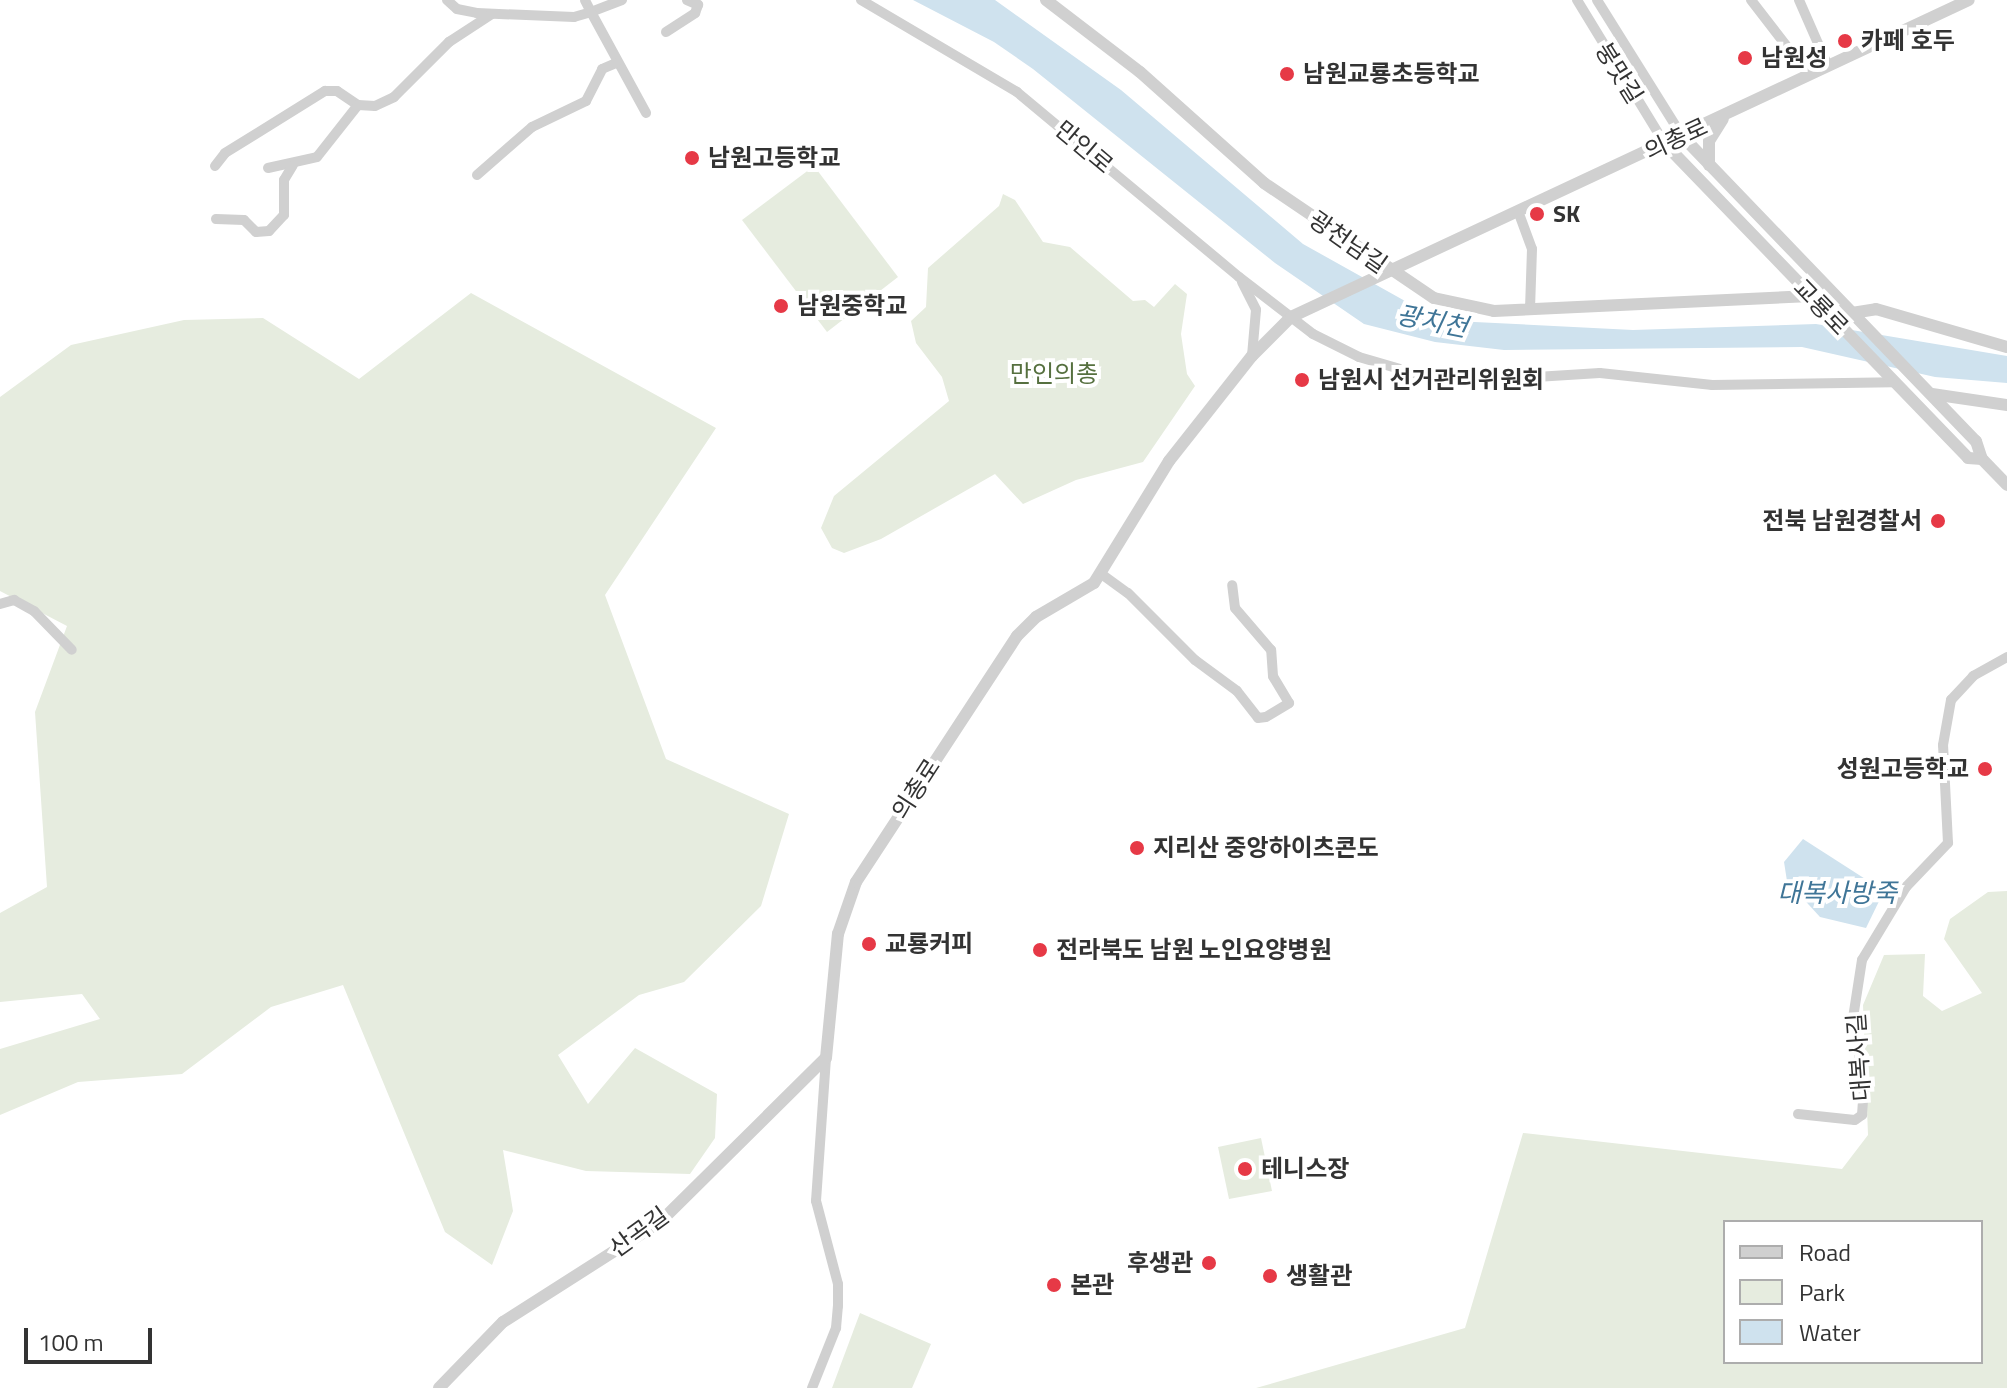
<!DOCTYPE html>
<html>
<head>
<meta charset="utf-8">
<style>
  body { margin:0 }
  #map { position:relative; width:2007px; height:1388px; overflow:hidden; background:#fff; font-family:"Titillium Web","Noto Sans KR",sans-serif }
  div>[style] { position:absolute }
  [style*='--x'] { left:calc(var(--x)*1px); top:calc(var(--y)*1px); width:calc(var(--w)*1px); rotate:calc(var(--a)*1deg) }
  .green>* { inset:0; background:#e6ecdf }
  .water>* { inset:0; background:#cfe2ee }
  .minor>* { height:10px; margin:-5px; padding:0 5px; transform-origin:5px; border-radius:5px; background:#d0d0d0 }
  .tertiary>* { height:12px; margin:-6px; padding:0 6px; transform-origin:6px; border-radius:6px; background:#d0d0d0 }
  .dots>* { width:22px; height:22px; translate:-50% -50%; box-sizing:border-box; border:4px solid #fff; border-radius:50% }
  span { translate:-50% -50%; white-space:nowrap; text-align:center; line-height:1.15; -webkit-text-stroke:8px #fff; paint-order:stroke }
  .poi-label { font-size:24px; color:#333; font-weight:700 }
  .left { translate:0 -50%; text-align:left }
  .right { translate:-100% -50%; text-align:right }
  .street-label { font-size:24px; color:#333 }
  .park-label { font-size:24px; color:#56703f }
  .water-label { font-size:26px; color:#3f7597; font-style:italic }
  .legend { position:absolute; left:1723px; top:1220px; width:260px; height:144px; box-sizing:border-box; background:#fff; border:2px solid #adadad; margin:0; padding:10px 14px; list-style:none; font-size:24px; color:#333 }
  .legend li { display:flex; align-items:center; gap:16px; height:40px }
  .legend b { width:40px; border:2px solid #adadad }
  .scale { position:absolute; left:24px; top:1328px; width:128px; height:36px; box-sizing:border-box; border:4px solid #333; border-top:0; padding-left:10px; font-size:24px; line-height:28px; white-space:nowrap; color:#333; -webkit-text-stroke:6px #fff; paint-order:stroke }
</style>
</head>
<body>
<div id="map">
  <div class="green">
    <div style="clip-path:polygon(814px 166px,898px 277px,827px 332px,742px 220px)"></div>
    <div style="clip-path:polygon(1003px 194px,1015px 200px,1043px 242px,1070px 247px,1133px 301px,1145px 300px,1154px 307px,1175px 284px,1187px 294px,1181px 334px,1187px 374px,1195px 386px,1143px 462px,1076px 480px,1023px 504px,995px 474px,881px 539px,844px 553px,832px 548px,821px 528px,834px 496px,949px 401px,942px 377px,916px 343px,911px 321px,926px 307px,928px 268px,999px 206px)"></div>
    <div style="clip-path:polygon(471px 293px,716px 428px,605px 595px,666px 759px,789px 814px,761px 906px,684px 982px,639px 995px,558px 1055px,588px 1104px,635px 1048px,717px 1094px,715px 1138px,690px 1174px,586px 1171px,503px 1150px,513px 1211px,492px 1265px,445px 1232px,343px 985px,271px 1007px,182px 1074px,78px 1082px,0 1115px,0 1049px,100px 1019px,82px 994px,0 1002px,0 913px,47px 887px,35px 712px,67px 626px,0 591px,0 397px,71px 345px,184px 320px,263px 318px,359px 379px)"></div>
    <div style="clip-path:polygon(evenodd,2007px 891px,2007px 1388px,1256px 1388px,1465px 1328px,1523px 1133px,1842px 1169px,1868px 1135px,1863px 1005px,1884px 955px,1925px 954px,1923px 996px,1942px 1011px,1982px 993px,1944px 939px,1950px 919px,1988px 892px,2007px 891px,1725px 1222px,1981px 1222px,1981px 1362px,1725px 1362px,1725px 1222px)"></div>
    <div style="clip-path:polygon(1261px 1138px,1272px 1191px,1229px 1199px,1218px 1147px)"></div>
    <div style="clip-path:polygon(860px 1313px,931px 1344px,912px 1388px,832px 1388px)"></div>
  </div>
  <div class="water">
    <div style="clip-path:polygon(913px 0,995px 0,1121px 90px,1303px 244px,1414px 306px,1454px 321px,1633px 330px,1816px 324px,2007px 356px,2007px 383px,1935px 377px,1802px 347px,1504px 350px,1435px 342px,1364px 324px,1275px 263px,1033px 69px,994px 42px)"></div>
    <div style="clip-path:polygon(1803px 839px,1884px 891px,1866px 928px,1820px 917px,1787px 881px,1784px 862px)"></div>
  </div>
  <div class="minor">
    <div style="--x:447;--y:0;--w:13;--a:42"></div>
    <div style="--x:457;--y:9;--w:20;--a:11"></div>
    <div style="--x:477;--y:13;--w:97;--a:2.4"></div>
    <div style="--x:574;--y:17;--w:18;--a:-16"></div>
    <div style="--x:591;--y:12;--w:13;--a:-117"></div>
    <div style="--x:622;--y:0;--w:33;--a:159"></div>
    <div style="--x:591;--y:12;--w:115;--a:61.4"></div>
    <div style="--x:861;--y:0;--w:181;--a:30.5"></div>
    <div style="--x:1017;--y:92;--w:289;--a:39.8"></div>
    <div style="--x:1239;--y:277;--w:93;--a:37.6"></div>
    <div style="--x:1313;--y:334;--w:51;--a:26.6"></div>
    <div style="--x:1359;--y:357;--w:60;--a:16.3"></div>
    <div style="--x:1417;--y:374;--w:58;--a:6.9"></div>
    <div style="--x:1475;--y:381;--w:125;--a:-3.7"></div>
    <div style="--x:1600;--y:373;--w:113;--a:6.1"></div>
    <div style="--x:1712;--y:385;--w:181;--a:-0.9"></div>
    <div style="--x:1577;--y:0;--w:169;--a:58.6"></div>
    <div style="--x:1597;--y:0;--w:160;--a:58"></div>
    <div style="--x:1751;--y:0;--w:95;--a:52.3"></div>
    <div style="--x:1799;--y:0;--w:72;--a:66.3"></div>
    <div style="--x:666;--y:32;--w:35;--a:-33"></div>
    <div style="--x:695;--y:13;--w:9;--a:-69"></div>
    <div style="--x:698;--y:5;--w:12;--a:-156"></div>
    <div style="--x:215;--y:166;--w:16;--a:-52"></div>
    <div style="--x:225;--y:153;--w:118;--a:-31.8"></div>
    <div style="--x:325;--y:91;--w:12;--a:0"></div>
    <div style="--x:337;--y:91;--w:25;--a:34"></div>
    <div style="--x:358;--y:105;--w:17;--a:3"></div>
    <div style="--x:375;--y:106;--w:21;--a:-25"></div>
    <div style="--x:394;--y:97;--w:78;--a:-45"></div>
    <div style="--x:449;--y:42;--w:51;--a:-33.1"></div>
    <div style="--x:268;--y:168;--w:50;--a:-12.7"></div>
    <div style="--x:317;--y:157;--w:66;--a:-51.7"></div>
    <div style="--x:477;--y:175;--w:73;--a:-41.1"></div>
    <div style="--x:532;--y:127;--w:60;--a:-25.7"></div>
    <div style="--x:586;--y:101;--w:36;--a:-63"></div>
    <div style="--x:602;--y:69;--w:15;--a:-23"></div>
    <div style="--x:1518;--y:211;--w:40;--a:69.8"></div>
    <div style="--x:1532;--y:249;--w:61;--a:91.9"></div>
    <div style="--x:216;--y:219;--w:28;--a:2"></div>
    <div style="--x:244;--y:220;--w:17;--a:45"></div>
    <div style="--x:256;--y:232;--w:13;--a:-4"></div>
    <div style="--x:269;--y:231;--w:22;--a:-47"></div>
    <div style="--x:284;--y:215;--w:35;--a:-90"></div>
    <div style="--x:284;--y:180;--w:17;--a:-59"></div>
    <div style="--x:1242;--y:282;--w:31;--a:63"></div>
    <div style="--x:1256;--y:310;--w:46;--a:95"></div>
    <div style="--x:1100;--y:573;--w:34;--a:36"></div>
    <div style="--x:1128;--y:593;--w:95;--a:45"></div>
    <div style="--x:1195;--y:660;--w:52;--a:36.4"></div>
    <div style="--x:1237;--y:691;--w:34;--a:52"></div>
    <div style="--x:1258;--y:718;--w:8;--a:-7"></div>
    <div style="--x:1266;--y:717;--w:27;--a:-31"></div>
    <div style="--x:1289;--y:703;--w:31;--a:-121"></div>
    <div style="--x:1273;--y:676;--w:26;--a:-94"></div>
    <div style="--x:1271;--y:650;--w:55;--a:-130.6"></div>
    <div style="--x:1235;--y:608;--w:23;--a:-97"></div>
    <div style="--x:0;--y:604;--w:15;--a:-16"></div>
    <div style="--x:14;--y:600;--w:23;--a:29"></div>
    <div style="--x:34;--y:611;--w:54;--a:45.7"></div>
    <div style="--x:1798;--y:1114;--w:57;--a:6"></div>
    <div style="--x:1855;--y:1120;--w:9;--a:-36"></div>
    <div style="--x:1862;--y:1115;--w:31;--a:-86"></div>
    <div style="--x:1864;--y:1084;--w:67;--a:-99.5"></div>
    <div style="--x:1853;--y:1018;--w:59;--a:-81.2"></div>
    <div style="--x:1862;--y:960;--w:85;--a:-58.9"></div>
    <div style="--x:1906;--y:887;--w:61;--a:-46.3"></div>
    <div style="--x:1948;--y:843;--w:98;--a:-92.9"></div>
    <div style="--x:1943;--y:745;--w:46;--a:-79.9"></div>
    <div style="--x:1951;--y:700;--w:33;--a:-47"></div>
    <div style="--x:1973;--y:676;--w:39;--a:-29"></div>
    <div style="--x:812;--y:1388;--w:65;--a:-68.2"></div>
    <div style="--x:836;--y:1328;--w:22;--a:-85"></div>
    <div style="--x:838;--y:1306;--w:22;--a:-90"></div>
    <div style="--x:838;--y:1284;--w:86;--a:-104.8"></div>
    <div style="--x:816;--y:1201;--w:143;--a:-86"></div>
  </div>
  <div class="tertiary">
    <div style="--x:1046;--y:0;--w:118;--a:37.5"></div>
    <div style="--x:1140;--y:72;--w:166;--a:41.8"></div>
    <div style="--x:1264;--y:183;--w:205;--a:34.1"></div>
    <div style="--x:1434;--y:298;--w:61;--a:12.2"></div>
    <div style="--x:1494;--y:311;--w:317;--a:-2.7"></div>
    <div style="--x:1682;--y:136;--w:424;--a:46.1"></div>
    <div style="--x:1976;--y:441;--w:19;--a:72"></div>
    <div style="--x:1982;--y:459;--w:36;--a:46"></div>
    <div style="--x:1665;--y:144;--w:436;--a:46"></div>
    <div style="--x:1968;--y:458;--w:14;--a:4"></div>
    <div style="--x:1709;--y:165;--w:24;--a:-90"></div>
    <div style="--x:1709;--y:141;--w:26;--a:-58"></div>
    <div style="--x:1852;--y:313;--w:24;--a:-9"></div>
    <div style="--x:1876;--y:309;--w:136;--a:16.2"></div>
    <div style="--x:1932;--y:394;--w:76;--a:8.3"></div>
    <div style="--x:439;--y:1388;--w:92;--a:-45.9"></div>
    <div style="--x:503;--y:1322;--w:186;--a:-32.5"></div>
    <div style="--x:660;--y:1222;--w:233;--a:-44.7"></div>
    <div style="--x:826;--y:1058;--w:125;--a:-84.5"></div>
    <div style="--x:838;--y:934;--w:55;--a:-70.9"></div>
    <div style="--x:856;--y:882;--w:294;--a:-56.8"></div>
    <div style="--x:1017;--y:636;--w:27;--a:-45"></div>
    <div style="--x:1036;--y:617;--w:67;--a:-30.4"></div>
    <div style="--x:1094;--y:583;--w:143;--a:-58.4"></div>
    <div style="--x:1169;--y:461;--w:134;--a:-51.7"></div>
    <div style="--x:1252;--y:356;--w:55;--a:-45"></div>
    <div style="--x:1291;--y:317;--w:748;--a:-25.06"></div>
  </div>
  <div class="dots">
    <div style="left:1845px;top:41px;background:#e63946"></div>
    <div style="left:1745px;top:58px;background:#e63946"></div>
    <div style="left:1287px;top:74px;background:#e63946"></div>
    <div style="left:692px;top:158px;background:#e63946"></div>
    <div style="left:1537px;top:214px;background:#e63946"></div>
    <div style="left:781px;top:306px;background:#e63946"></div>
    <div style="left:1302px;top:380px;background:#e63946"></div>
    <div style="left:1938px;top:521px;background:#e63946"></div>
    <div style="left:1985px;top:769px;background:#e63946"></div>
    <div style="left:1137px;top:848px;background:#e63946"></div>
    <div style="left:869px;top:944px;background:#e63946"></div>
    <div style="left:1040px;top:950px;background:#e63946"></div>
    <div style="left:1245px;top:1169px;background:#e63946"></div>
    <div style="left:1209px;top:1263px;background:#e63946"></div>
    <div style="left:1270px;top:1276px;background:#e63946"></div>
    <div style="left:1054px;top:1285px;background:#e63946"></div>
  </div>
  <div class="poi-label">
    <span class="left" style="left:1861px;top:41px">카페 호두</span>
    <span class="left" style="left:1761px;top:58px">남원성</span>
    <span class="left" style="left:1303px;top:74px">남원교룡초등학교</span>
    <span class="left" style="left:708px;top:158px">남원고등학교</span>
    <span class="left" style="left:1553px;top:214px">SK</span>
    <span class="left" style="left:797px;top:306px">남원중학교</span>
    <span class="left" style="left:1318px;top:380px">남원시 선거관리위원회</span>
    <span class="right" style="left:1922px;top:521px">전북 남원경찰서</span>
    <span class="right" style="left:1969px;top:769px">성원고등학교</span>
    <span class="left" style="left:1153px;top:848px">지리산 중앙하이츠콘도</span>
    <span class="left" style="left:885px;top:944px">교룡커피</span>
    <span class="left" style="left:1056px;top:950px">전라북도 남원 노인요양병원</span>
    <span class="left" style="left:1261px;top:1169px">테니스장</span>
    <span class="right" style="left:1193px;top:1263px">후생관</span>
    <span class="left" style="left:1286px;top:1276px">생활관</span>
    <span class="left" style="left:1070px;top:1285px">본관</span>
  </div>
  <div class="street-label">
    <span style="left:1619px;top:73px;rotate:58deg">붕맛길</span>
    <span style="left:1676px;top:139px;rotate:-25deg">의총로</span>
    <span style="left:1084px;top:147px;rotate:40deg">만인로</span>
    <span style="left:1348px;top:242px;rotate:35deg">광천남길</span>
    <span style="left:1821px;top:307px;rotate:46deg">교룡로</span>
    <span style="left:916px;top:789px;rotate:-57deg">의총로</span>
    <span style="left:1859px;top:1057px;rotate:-94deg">대복사길</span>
    <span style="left:639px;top:1232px;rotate:-36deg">산곡길</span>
  </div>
  <div class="park-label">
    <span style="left:1054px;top:374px">만인의총</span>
  </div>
  <div class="water-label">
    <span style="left:1432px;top:321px;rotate:11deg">광치천</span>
    <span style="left:1837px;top:893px">대복사방죽</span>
  </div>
  <ul class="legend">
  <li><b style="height:10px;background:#d0d0d0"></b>Road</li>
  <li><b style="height:22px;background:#e6ecdf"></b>Park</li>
  <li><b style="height:22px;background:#cfe2ee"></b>Water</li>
  </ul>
  <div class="scale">100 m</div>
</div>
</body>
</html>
